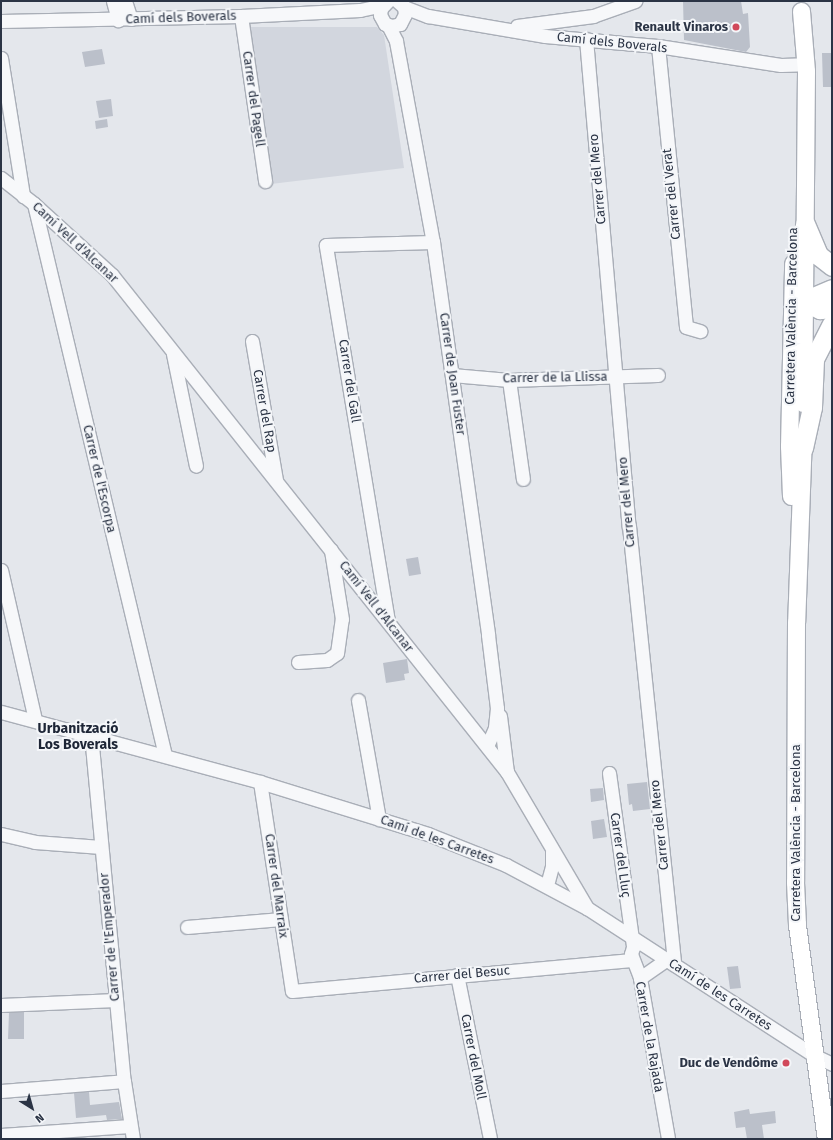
<!DOCTYPE html>
<html>
<head>
<meta charset="utf-8">
<style>
  body { margin:0 }
  #map { position:relative; width:833px; height:1140px; overflow:hidden; background:#e4e7ec; font-family:"Fira Sans",sans-serif }
  div>[style] { position:absolute }
  [style*='--x'] { left:calc(var(--x)*1px); top:calc(var(--y)*1px); width:calc(var(--w)*1px); rotate:calc(var(--a)*1deg) }
  .built>* { inset:0; background:#d2d6de }
  .building>* { inset:0; background:#bbc0ca }
  .roads { filter:drop-shadow(1px 0 #a9aeb7) drop-shadow(-1px 0 #a9aeb7) drop-shadow(0 1px #a9aeb7) drop-shadow(0 -1px #a9aeb7) }
  .minor>* { height:13px; margin:-6.5px; padding:0 6.5px; transform-origin:6.5px; border-radius:6.5px; background:#f7f8fa }
  .major>* { height:17px; margin:-8.5px; padding:0 8.5px; transform-origin:8.5px; border-radius:8.5px; background:#fff }
  .highway>* { height:19px; margin:-9.5px; padding:0 9.5px; transform-origin:9.5px; border-radius:9.5px; background:#fff }
  .dots>* { width:11px; height:11px; translate:-50% -50%; box-sizing:border-box; border:2px solid #f4f6f9; border-radius:50% }
  span { translate:-50% -50%; white-space:nowrap; text-align:center; line-height:1.15; -webkit-text-stroke:4px #f4f6f9; paint-order:stroke }
  .street-label { font-size:13px; color:#2b3445 }
  .poi-label { font-size:13px; color:#2b3445; font-weight:700 }
  .right { translate:-100% -50%; text-align:right }
  .neighbourhood-label { font-size:14px; color:#1d2536; font-weight:700 }
  .frame { position:absolute; inset:0; border:2px solid #2b3445; pointer-events:none }
  .north { position:absolute; left:12px; top:1088px; width:40px; height:40px; -webkit-text-stroke:3px #f4f6f9; paint-order:stroke; rotate:143deg; font-size:11px; font-weight:700; line-height:16px; text-align:center; color:#2b3445 }
  .north::after { content:''; display:block; margin:auto; width:14px; height:18px; background:#2b3445; clip-path:polygon(50% 0,100% 100%,50% 72%,0 100%) }
</style>
</head>
<body>
<div id="map">
  <div class="built">
    <div style="clip-path:polygon(248px 27px,377px 27px,384px 35px,404px 168px,271px 184px)"></div>
  </div>
  <div class="building">
    <div style="clip-path:polygon(683px 1px,741px 1px,743px 14px,748px 13px,750px 47px,746px 52px,684px 40px)"></div>
    <div style="clip-path:polygon(102px 49px,105px 64px,85px 67px,82px 52px)"></div>
    <div style="clip-path:polygon(822px 53px,832px 53px,832px 87px,823px 87px)"></div>
    <div style="clip-path:polygon(111px 99px,113px 116px,99px 118px,96px 101px)"></div>
    <div style="clip-path:polygon(107px 119px,108px 127px,96px 129px,95px 121px)"></div>
    <div style="clip-path:polygon(418px 557px,421px 574px,409px 576px,406px 559px)"></div>
    <div style="clip-path:polygon(407px 659px,409px 673px,404px 674px,405px 680px,386px 683px,383px 663px)"></div>
    <div style="clip-path:polygon(647px 782px,650px 809px,633px 811px,632px 804px,629px 805px,627px 784px)"></div>
    <div style="clip-path:polygon(603px 788px,604px 800px,591px 802px,590px 789px)"></div>
    <div style="clip-path:polygon(604px 819px,607px 837px,593px 839px,591px 821px)"></div>
    <div style="clip-path:polygon(738px 966px,741px 988px,730px 989px,727px 967px)"></div>
    <div style="clip-path:polygon(24px 1012px,24px 1039px,8px 1039px,9px 1013px)"></div>
    <div style="clip-path:polygon(89px 1092px,90px 1105px,119px 1102px,122px 1119px,107px 1120px,106px 1115px,76px 1118px,74px 1093px)"></div>
    <div style="clip-path:polygon(749px 1109px,750px 1114px,775px 1111px,776px 1123px,762px 1125px,764px 1139px,747px 1139px,745px 1127px,736px 1128px,734px 1112px)"></div>
  </div>
  <div class="roads">
    <div class="minor">
      <div style="--x:113;--y:1;--w:20;--a:75"></div>
      <div style="--x:125;--y:1;--w:19;--a:72"></div>
      <div style="--x:388;--y:1;--w:10;--a:135"></div>
      <div style="--x:381;--y:8;--w:7;--a:98"></div>
      <div style="--x:380;--y:15;--w:10;--a:61"></div>
      <div style="--x:385;--y:24;--w:7;--a:16"></div>
      <div style="--x:392;--y:26;--w:8;--a:-14"></div>
      <div style="--x:400;--y:24;--w:11;--a:-63"></div>
      <div style="--x:405;--y:14;--w:7;--a:-98"></div>
      <div style="--x:404;--y:7;--w:9;--a:-139"></div>
      <div style="--x:404;--y:7;--w:26;--a:21"></div>
      <div style="--x:428;--y:16;--w:119;--a:9.7"></div>
      <div style="--x:545;--y:36;--w:113;--a:5.1"></div>
      <div style="--x:658;--y:46;--w:124;--a:8.8"></div>
      <div style="--x:781;--y:65;--w:24;--a:-2"></div>
      <div style="--x:241;--y:16;--w:167;--a:81.7"></div>
      <div style="--x:1;--y:21;--w:240;--a:-1.2"></div>
      <div style="--x:241;--y:16;--w:119;--a:-2.9"></div>
      <div style="--x:360;--y:10;--w:24;--a:-12"></div>
      <div style="--x:388;--y:25;--w:18;--a:63"></div>
      <div style="--x:396;--y:41;--w:204;--a:79.6"></div>
      <div style="--x:433;--y:242;--w:397;--a:82"></div>
      <div style="--x:488;--y:635;--w:74;--a:83"></div>
      <div style="--x:497;--y:708;--w:20;--a:96"></div>
      <div style="--x:495;--y:728;--w:20;--a:114"></div>
      <div style="--x:517;--y:26;--w:77;--a:-7.5"></div>
      <div style="--x:593;--y:16;--w:45;--a:-19.7"></div>
      <div style="--x:586;--y:39;--w:489;--a:85"></div>
      <div style="--x:629;--y:526;--w:441;--a:84.1"></div>
      <div style="--x:658;--y:46;--w:282;--a:84.3"></div>
      <div style="--x:686;--y:327;--w:15;--a:16"></div>
      <div style="--x:1;--y:58;--w:140;--a:80.9"></div>
      <div style="--x:1;--y:178;--w:42;--a:38.2"></div>
      <div style="--x:34;--y:204;--w:105;--a:42.3"></div>
      <div style="--x:112;--y:275;--w:635;--a:51.52"></div>
      <div style="--x:507;--y:772;--w:158;--a:59.5"></div>
      <div style="--x:34;--y:204;--w:566;--a:76.63"></div>
      <div style="--x:252;--y:341;--w:141;--a:80.2"></div>
      <div style="--x:173;--y:354;--w:114;--a:78.4"></div>
      <div style="--x:452;--y:375;--w:57;--a:5"></div>
      <div style="--x:509;--y:380;--w:149;--a:-1.9"></div>
      <div style="--x:509;--y:380;--w:100;--a:82"></div>
      <div style="--x:1;--y:570;--w:154;--a:77.2"></div>
      <div style="--x:388;--y:621;--w:381;--a:-99.4"></div>
      <div style="--x:326;--y:245;--w:107;--a:-1.6"></div>
      <div style="--x:298;--y:662;--w:29;--a:-4"></div>
      <div style="--x:327;--y:660;--w:12;--a:-35"></div>
      <div style="--x:337;--y:653;--w:34;--a:-82"></div>
      <div style="--x:342;--y:619;--w:70;--a:-99.1"></div>
      <div style="--x:358;--y:700;--w:121;--a:80"></div>
      <div style="--x:1;--y:712;--w:268;--a:15.1"></div>
      <div style="--x:260;--y:782;--w:176;--a:17.2"></div>
      <div style="--x:428;--y:834;--w:84;--a:21.7"></div>
      <div style="--x:506;--y:865;--w:92;--a:28"></div>
      <div style="--x:587;--y:908;--w:270;--a:33"></div>
      <div style="--x:813;--y:1055;--w:21;--a:25"></div>
      <div style="--x:500;--y:716;--w:56;--a:82.9"></div>
      <div style="--x:91;--y:735;--w:348;--a:84.6"></div>
      <div style="--x:124;--y:1081;--w:59;--a:81.2"></div>
      <div style="--x:609;--y:773;--w:176;--a:82.1"></div>
      <div style="--x:633;--y:947;--w:7;--a:106"></div>
      <div style="--x:631;--y:954;--w:26;--a:69"></div>
      <div style="--x:640;--y:978;--w:163;--a:80.1"></div>
      <div style="--x:260;--y:782;--w:211;--a:81.3"></div>
      <div style="--x:292;--y:991;--w:341;--a:-5.2"></div>
      <div style="--x:1;--y:834;--w:35;--a:13"></div>
      <div style="--x:35;--y:842;--w:66;--a:4.3"></div>
      <div style="--x:547;--y:885;--w:20;--a:-75"></div>
      <div style="--x:552;--y:866;--w:15;--a:-90"></div>
      <div style="--x:187;--y:927;--w:94;--a:-4.9"></div>
      <div style="--x:457;--y:975;--w:167;--a:78.6"></div>
      <div style="--x:640;--y:978;--w:32;--a:-35"></div>
      <div style="--x:1;--y:1005;--w:115;--a:-2.5"></div>
      <div style="--x:1;--y:1091;--w:123;--a:-4.6"></div>
      <div style="--x:1;--y:1135;--w:129;--a:-4"></div>
    </div>
    <div class="major">
      <div style="--x:801;--y:11;--w:60;--a:85.2"></div>
      <div style="--x:806;--y:71;--w:332;--a:90.5"></div>
      <div style="--x:803;--y:435;--w:187;--a:92.1"></div>
      <div style="--x:796;--y:622;--w:260;--a:90.2"></div>
      <div style="--x:795;--y:882;--w:43;--a:87.3"></div>
      <div style="--x:797;--y:925;--w:216;--a:82.3"></div>
      <div style="--x:791;--y:496;--w:50;--a:-92.3"></div>
      <div style="--x:789;--y:446;--w:183;--a:-88.7"></div>
    </div>
    <div class="highway">
      <div style="--x:805;--y:224;--w:34;--a:67"></div>
      <div style="--x:818;--y:255;--w:18;--a:38"></div>
      <div style="--x:804;--y:301;--w:30;--a:-23"></div>
      <div style="--x:804;--y:301;--w:18;--a:27"></div>
      <div style="--x:820;--y:309;--w:12;--a:-5"></div>
      <div style="--x:803;--y:448;--w:42;--a:-77.6"></div>
      <div style="--x:812;--y:407;--w:48;--a:-87.6"></div>
      <div style="--x:814;--y:359;--w:39;--a:-63"></div>
    </div>
  </div>
  <div class="dots">
    <div style="left:736px;top:27px;background:#d1495b"></div>
    <div style="left:786px;top:1063px;background:#d1495b"></div>
  </div>
  <div class="street-label">
    <span style="left:181px;top:18px;rotate:-2deg">Camí dels Boverals</span>
    <span style="left:612px;top:43px;rotate:6deg">Camí dels Boverals</span>
    <span style="left:253px;top:99px;rotate:82deg">Carrer del Pagell</span>
    <span style="left:598px;top:179px;rotate:-95deg">Carrer del Mero</span>
    <span style="left:672px;top:194px;rotate:-96deg">Carrer del Verat</span>
    <span style="left:75px;top:243px;rotate:43deg">Camí Vell d'Alcanar</span>
    <span style="left:792px;top:316px;rotate:-89deg">Carretera València - Barcelona</span>
    <span style="left:452px;top:374px;rotate:82deg">Carrer de Joan Fuster</span>
    <span style="left:555px;top:378px;rotate:-1deg">Carrer de la Llissa</span>
    <span style="left:349px;top:381px;rotate:81deg">Carrer del Gall</span>
    <span style="left:264px;top:411px;rotate:80deg">Carrer del Rap</span>
    <span style="left:99px;top:479px;rotate:77deg">Carrer de l'Escorpa</span>
    <span style="left:627px;top:502px;rotate:-95deg">Carrer del Mero</span>
    <span style="left:376px;top:607px;rotate:52deg">Camí Vell d'Alcanar</span>
    <span style="left:660px;top:825px;rotate:-96deg">Carrer del Mero</span>
    <span style="left:796px;top:833px;rotate:-90deg">Carretera València - Barcelona</span>
    <span style="left:437px;top:840px;rotate:20deg">Camí de les Carretes</span>
    <span style="left:620px;top:855px;rotate:82deg">Carrer del Lluç</span>
    <span style="left:276px;top:886px;rotate:82deg">Carrer del Marraix</span>
    <span style="left:110px;top:937px;rotate:-95deg">Carrer de l'Emperador</span>
    <span style="left:462px;top:975px;rotate:-5deg">Carrer del Besuc</span>
    <span style="left:720px;top:995px;rotate:33deg">Camí de les Carretes</span>
    <span style="left:649px;top:1037px;rotate:80deg">Carrer de la Rajada</span>
    <span style="left:473px;top:1057px;rotate:79deg">Carrer del Moll</span>
  </div>
  <div class="poi-label">
    <span class="right" style="left:728px;top:27px">Renault Vinaros</span>
    <span class="right" style="left:778px;top:1063px">Duc de Vendôme</span>
  </div>
  <div class="neighbourhood-label">
    <span style="left:78px;top:737px">Urbanització<br>Los Boverals</span>
  </div>
  <div class="frame"></div>
  <div class="north">N</div>
</div>
</body>
</html>
